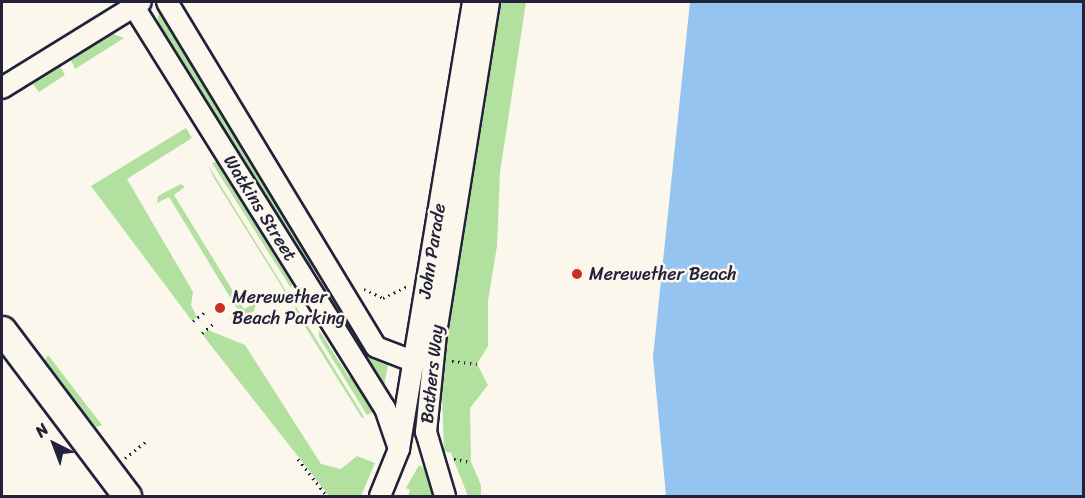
<!DOCTYPE html>
<html>
<head>
<meta charset="utf-8">
<style>
  body { margin:0 }
  #map { position:relative; width:1085px; height:498px; overflow:hidden; background:#fbf7ec; font-family:Sriracha,sans-serif }
  div>[style] { position:absolute }
  [style*='--x'] { left:calc(var(--x)*1px); top:calc(var(--y)*1px); width:calc(var(--w)*1px); rotate:calc(var(--a)*1deg) }
  .green>* { inset:0; background:#b2e09f }
  .water>* { inset:0; background:#96c4f1 }
  .path>* { height:3px; margin-top:-1.5px; transform-origin:0; background:repeating-linear-gradient(90deg,#22223b 0 1.5px,transparent 0 6px) }
  .roads { filter:drop-shadow(2px 0 #22223b) drop-shadow(-2px 0 #22223b) drop-shadow(0 2px #22223b) drop-shadow(0 -2px #22223b) }
  .street>* { height:20px; margin:-10px; padding:0 10px; transform-origin:10px; border-radius:10px; background:#fbf7ec }
  .secondary>* { height:27px; margin:-13.5px; padding:0 13.5px; transform-origin:13.5px; border-radius:13.5px; background:#fbf7ec }
  .dots>* { width:16px; height:16px; translate:-50% -50%; box-sizing:border-box; border:3px solid #fbf7ec; border-radius:50% }
  span { translate:-50% -50%; white-space:nowrap; text-align:center; line-height:1.15; -webkit-text-stroke:5px #fbf7ec; paint-order:stroke }
  .street-label { font-size:18px; color:#22223b }
  .poi-label { font-size:18px; color:#22223b }
  .left { translate:0 -50%; text-align:left }
  .frame { position:absolute; inset:0; border:3px solid #22223b; pointer-events:none }
  .north { position:absolute; left:24px; top:414px; width:60px; height:60px; -webkit-text-stroke:4px #fbf7ec; paint-order:stroke; rotate:318deg; font-size:16px; font-weight:700; line-height:24px; text-align:center; color:#22223b }
  .north::after { content:''; display:block; margin:auto; width:21px; height:27px; background:#22223b; clip-path:polygon(50% 0,100% 100%,50% 72%,0 100%) }
</style>
</head>
<body>
<div id="map">
  <div class="green">
    <div style="clip-path:polygon(496px 2px,526px 2px,500px 172px,497px 246px,488px 301px,488px 346px,477px 364px,488px 385px,470px 408px,471px 462px,481px 485px,481px 496px,468px 496px,451px 453px,444px 451px,441px 367px)"></div>
    <div style="clip-path:polygon(158px 14px,171px 25px,315px 263px,312px 268px,309px 269px,158px 28px)"></div>
    <div style="clip-path:polygon(113px 34px,124px 38px,75px 69px,71px 60px)"></div>
    <div style="clip-path:polygon(60px 66px,65px 75px,39px 92px,33px 84px)"></div>
    <div style="clip-path:polygon(186px 128px,192px 138px,127px 179px,193px 292px,191px 305px,197px 317px,192px 321px,91px 186px)"></div>
    <div style="clip-path:polygon(216px 162px,292px 284px,291px 288px,212px 163px)"></div>
    <div style="clip-path:polygon(208px 165px,286px 291px,285px 292px,214px 178px)"></div>
    <div style="clip-path:polygon(181px 184px,185px 187px,174px 195px,244px 309px,256px 303px,254px 311px,238px 321px,229px 319px,239px 312px,169px 197px,157px 203px,158px 196px)"></div>
    <div style="clip-path:polygon(329px 291px,372px 351px,360px 359px,325px 294px)"></div>
    <div style="clip-path:polygon(295px 305px,364px 417px,362px 418px,296px 312px)"></div>
    <div style="clip-path:polygon(208px 330px,245px 345px,321px 464px,341px 469px,357px 456px,375px 463px,361px 496px,329px 496px,202px 334px)"></div>
    <div style="clip-path:polygon(319px 330px,349px 377px,356px 378px,378px 409px,367px 415px,319px 337px)"></div>
    <div style="clip-path:polygon(48px 355px,102px 425px,96px 427px,45px 360px)"></div>
    <div style="clip-path:polygon(374px 355px,388px 364px,383px 392px,362px 363px)"></div>
    <div style="clip-path:polygon(419px 465px,429px 471px,439px 496px,408px 496px,410px 490px,406px 488px)"></div>
  </div>
  <div class="water">
    <div style="clip-path:polygon(690px 2px,1083px 2px,1083px 496px,666px 496px,653px 357px)"></div>
  </div>
  <div class="path">
    <div style="--x:364;--y:289;--w:21;--a:25"></div>
    <div style="--x:383;--y:298;--w:28;--a:-26"></div>
    <div style="--x:193;--y:321;--w:15;--a:-37"></div>
    <div style="--x:202;--y:333;--w:14;--a:-39"></div>
    <div style="--x:452;--y:361;--w:25;--a:7"></div>
    <div style="--x:125;--y:458;--w:28;--a:-38"></div>
    <div style="--x:298;--y:459;--w:47;--a:51.9"></div>
    <div style="--x:454;--y:459;--w:17;--a:10"></div>
  </div>
  <div class="roads">
    <div class="street">
      <div style="--x:131;--y:2;--w:479;--a:58"></div>
      <div style="--x:385;--y:408;--w:43;--a:71.1"></div>
      <div style="--x:167;--y:2;--w:403;--a:58.8"></div>
      <div style="--x:376;--y:347;--w:42;--a:21"></div>
      <div style="--x:2;--y:88;--w:163;--a:-31.7"></div>
      <div style="--x:380;--y:496;--w:51;--a:-68"></div>
      <div style="--x:399;--y:449;--w:453;--a:-80.6"></div>
      <div style="--x:445;--y:496;--w:67;--a:-106.5"></div>
      <div style="--x:426;--y:432;--w:100;--a:-84.2"></div>
      <div style="--x:436;--y:333;--w:335;--a:-80.9"></div>
    </div>
    <div class="secondary">
      <div style="--x:2;--y:330;--w:208;--a:53"></div>
    </div>
  </div>
  <div class="dots">
    <div style="left:577px;top:274px;background:#c8321e"></div>
    <div style="left:220px;top:308px;background:#c8321e"></div>
  </div>
  <div class="street-label">
    <span style="left:260px;top:208px;rotate:58deg">Watkins Street</span>
    <span style="left:432px;top:251px;rotate:-81deg">John Parade</span>
    <span style="left:432px;top:374px;rotate:-84deg">Bathers Way</span>
  </div>
  <div class="poi-label">
    <span class="left" style="left:589px;top:274px">Merewether Beach</span>
    <span class="left" style="left:232px;top:308px">Merewether<br>Beach Parking</span>
  </div>
  <div class="frame"></div>
  <div class="north">N</div>
</div>
</body>
</html>
